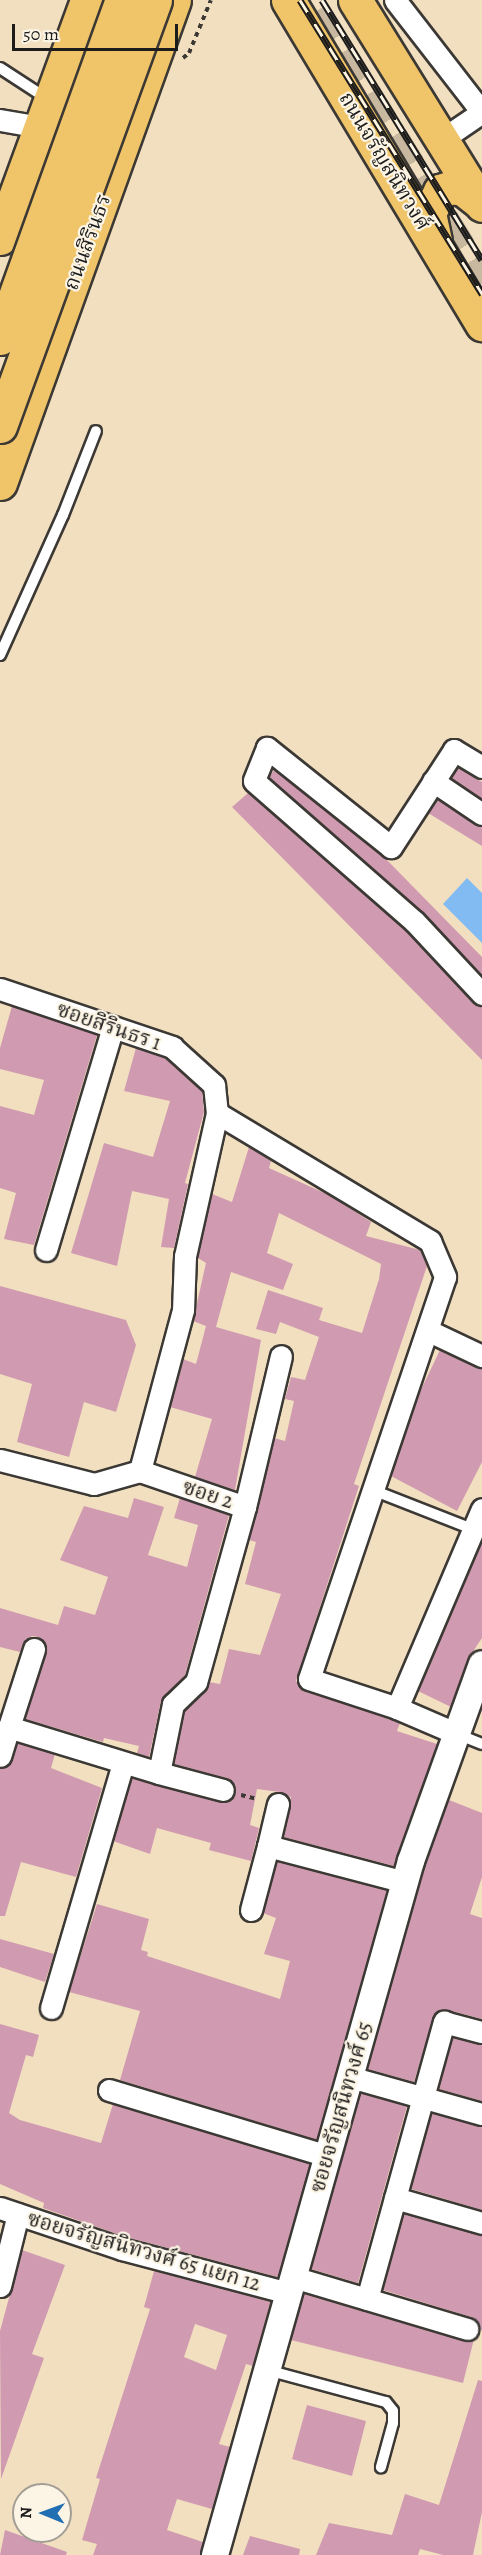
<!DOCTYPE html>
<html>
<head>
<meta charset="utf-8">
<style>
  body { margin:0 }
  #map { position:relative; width:482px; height:2555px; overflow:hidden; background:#f2dfc0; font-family:Alegreya,"Noto Serif Thai",serif }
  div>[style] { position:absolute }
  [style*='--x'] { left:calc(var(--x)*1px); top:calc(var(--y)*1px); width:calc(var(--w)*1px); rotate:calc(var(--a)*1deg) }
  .water>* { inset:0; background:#81bbf2 }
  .building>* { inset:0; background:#d09bb0 }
  .primary-tunnel>* { height:33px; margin-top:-16.5px; transform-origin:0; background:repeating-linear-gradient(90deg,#c7b89f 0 33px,transparent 0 49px) }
  .path>* { height:4px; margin-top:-2px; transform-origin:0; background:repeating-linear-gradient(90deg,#3c3935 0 4.5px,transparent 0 9px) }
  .roads { filter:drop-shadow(2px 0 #3c3935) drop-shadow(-2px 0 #3c3935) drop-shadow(0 2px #3c3935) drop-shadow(0 -2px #3c3935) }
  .service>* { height:10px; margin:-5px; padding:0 5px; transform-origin:5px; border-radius:5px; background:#fff }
  .minor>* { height:21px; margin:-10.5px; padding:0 10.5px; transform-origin:10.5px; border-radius:10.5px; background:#fff }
  .tertiary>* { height:26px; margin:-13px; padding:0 13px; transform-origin:13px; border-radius:13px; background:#fff }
  .primary>* { height:33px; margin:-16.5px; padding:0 16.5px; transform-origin:16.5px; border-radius:16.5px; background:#f0c469 }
  .rail>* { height:7px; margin-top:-3.5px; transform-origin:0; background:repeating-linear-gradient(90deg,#fcf5e5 0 14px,#1c1c1c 0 28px); box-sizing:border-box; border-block:2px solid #1c1c1c }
  .bridges { filter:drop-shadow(2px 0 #3c3935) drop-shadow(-2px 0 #3c3935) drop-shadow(0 2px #3c3935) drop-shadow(0 -2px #3c3935) }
  .primary-bridge>* { height:33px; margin:-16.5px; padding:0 16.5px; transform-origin:16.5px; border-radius:16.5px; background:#f0c469 }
  span { translate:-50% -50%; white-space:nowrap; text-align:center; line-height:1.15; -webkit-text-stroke:4.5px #fcf5e5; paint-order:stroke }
  .street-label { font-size:21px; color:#1c1c1c }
  .north { position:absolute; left:12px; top:2483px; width:60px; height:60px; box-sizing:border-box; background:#fcf5e5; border:2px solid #a29e95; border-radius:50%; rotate:271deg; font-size:16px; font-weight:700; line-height:24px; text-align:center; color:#1c1c1c }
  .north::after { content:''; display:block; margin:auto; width:21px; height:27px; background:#1f6fb2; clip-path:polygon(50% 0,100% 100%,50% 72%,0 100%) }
  .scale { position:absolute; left:12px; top:24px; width:166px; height:27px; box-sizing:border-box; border:3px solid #1c1c1c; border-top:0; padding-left:8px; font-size:18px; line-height:21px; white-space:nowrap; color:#1c1c1c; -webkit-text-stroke:4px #fcf5e5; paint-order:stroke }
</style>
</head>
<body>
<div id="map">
  <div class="water">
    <div style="clip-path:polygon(467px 878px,482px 893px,482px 943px,443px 904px)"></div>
  </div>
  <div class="building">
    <div style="clip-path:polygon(458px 767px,482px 782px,482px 799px,451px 778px)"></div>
    <div style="clip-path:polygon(274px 770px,384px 857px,482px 957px,482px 975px,422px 911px,269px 777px)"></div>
    <div style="clip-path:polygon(248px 793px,405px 930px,473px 1003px,482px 1006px,482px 1060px,232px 807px)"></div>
    <div style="clip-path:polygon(437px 799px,482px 827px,482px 846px,428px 813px)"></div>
    <div style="clip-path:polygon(12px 1006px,97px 1035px,34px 1245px,4px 1239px,16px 1193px,0 1188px,0 1106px,34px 1115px,44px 1080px,0 1069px,0 1048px)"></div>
    <div style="clip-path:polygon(136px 1048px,165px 1058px,202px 1091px,204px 1112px,185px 1183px,188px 1184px,174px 1248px,161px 1247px,169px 1199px,132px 1191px,117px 1266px,71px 1253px,104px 1143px,153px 1157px,170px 1101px,124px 1091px)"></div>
    <div style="clip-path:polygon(249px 1147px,271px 1161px,269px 1168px,331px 1196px,371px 1222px,366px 1236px,420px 1250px,427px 1266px,354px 1484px,359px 1486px,296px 1681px,305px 1691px,392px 1720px,400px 1723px,397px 1731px,437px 1744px,394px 1866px,283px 1837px,291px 1797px,280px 1792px,257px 1789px,250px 1825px,259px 1828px,251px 1861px,209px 1850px,211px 1843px,157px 1828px,150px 1854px,113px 1841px,132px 1778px,220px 1802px,227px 1802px,235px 1794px,235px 1786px,227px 1778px,174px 1764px,185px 1710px,209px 1682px,220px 1684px,229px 1649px,260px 1655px,281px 1594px,245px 1584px,256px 1542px,249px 1540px,274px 1438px,285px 1441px,294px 1401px,285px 1399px,291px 1377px,305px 1380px,319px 1337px,280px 1322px,276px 1334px,256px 1329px,268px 1290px,323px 1308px,319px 1320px,362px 1333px,379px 1279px,381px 1264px,279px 1213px,267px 1253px,293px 1264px,283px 1290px,231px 1272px,216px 1327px,261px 1340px,235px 1490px,195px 1477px,212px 1419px,170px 1407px,183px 1359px,196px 1364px,206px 1326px,193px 1321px,206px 1263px,198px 1258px,212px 1194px,232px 1202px)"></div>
    <div style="clip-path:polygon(0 1286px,126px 1320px,136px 1345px,116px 1412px,84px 1402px,69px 1457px,17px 1442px,32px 1384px,0 1374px)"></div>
    <div style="clip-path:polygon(440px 1350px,482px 1369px,482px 1462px,457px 1511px,391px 1476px,418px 1396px)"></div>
    <div style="clip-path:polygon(134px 1498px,164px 1507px,148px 1555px,187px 1567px,198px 1525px,174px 1518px,180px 1498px,229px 1515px,185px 1675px,161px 1701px,149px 1757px,137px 1753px,139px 1746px,104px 1738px,103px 1742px,25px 1719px,46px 1646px,38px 1637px,32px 1636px,25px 1640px,20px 1652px,0 1647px,0 1608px,58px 1625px,64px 1606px,95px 1615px,108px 1577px,60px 1560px,84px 1506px,128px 1518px)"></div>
    <div style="clip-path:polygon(482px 1541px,482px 1638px,468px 1659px,451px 1707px,418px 1691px)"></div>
    <div style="clip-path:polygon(17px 1743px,55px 1754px,51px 1768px,102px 1788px,76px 1877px,21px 1862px,5px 1916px,0 1916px,0 1768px,9px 1765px)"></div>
    <div style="clip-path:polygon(449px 1800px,482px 1813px,482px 1877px,470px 1914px,482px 1918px,482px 2019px,447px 2010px,435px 2013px,414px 2082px,368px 2069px,425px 1866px)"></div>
    <div style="clip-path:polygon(277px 1862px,387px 1890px,317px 2140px,120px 2080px,140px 2011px,69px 1992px,97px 1904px,149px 1919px,141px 1950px,148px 1952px,147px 1956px,280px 1999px,290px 1961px,264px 1954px,276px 1918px,263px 1913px)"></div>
    <div style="clip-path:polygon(0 1939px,54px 1954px,45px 1982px,0 1967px)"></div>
    <div style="clip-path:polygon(0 2024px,39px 2035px,33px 2057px,26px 2055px,9px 2113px,20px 2120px,101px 2143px,113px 2104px,310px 2164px,278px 2277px,126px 2237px,43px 2208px,44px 2203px,0 2184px)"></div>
    <div style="clip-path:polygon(453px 2038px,482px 2044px,482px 2101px,439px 2089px)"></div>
    <div style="clip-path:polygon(361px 2093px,407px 2106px,358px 2283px,311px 2269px)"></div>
    <div style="clip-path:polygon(432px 2113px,482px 2126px,482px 2210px,411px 2189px)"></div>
    <div style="clip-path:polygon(404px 2214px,482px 2235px,482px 2331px,471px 2317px,383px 2290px)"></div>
    <div style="clip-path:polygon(22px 2250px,65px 2265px,32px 2354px,44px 2358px,1px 2479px,0 2331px)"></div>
    <div style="clip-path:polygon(evenodd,154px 2271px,271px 2301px,253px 2366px,246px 2364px,219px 2444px,230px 2447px,212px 2509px,177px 2499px,167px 2530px,203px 2542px,200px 2555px,93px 2555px,97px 2544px,82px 2540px,100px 2479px,96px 2478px,150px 2309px,144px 2307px,154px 2271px,195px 2324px,227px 2335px,216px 2370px,184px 2357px,195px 2324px)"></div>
    <div style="clip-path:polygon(304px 2294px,463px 2341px,474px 2339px,463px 2383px,291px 2340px)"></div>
    <div style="clip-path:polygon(478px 2380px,482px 2381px,482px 2512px,473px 2555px,443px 2555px,420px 2549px,418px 2555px,316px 2555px,329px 2523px,392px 2535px,405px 2494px,439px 2505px)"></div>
    <div style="clip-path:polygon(307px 2405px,366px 2421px,352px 2476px,292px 2459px)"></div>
    <div style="clip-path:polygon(5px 2530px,67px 2552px,66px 2555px,0 2555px)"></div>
    <div style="clip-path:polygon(250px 2536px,300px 2549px,299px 2555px,243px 2555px)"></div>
  </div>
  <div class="primary-tunnel">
    <div style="--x:314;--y:12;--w:319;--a:58.2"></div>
  </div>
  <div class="path">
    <div style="--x:183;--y:58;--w:8;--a:-40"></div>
    <div style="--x:189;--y:53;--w:57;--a:-67.5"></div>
    <div style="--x:241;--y:1795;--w:16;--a:14"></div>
  </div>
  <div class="roads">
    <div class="service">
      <div style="--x:0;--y:68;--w:55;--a:33.1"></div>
      <div style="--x:0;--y:655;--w:154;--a:-65.8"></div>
      <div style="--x:63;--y:515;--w:90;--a:-68.6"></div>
      <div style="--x:370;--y:1489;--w:110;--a:21.4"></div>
      <div style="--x:457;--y:1734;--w:27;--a:22"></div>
      <div style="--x:267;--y:2370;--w:123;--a:15.1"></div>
      <div style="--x:386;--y:2402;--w:11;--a:52"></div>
      <div style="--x:393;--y:2411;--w:12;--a:90"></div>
      <div style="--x:393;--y:2423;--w:46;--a:105.3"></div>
    </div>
    <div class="minor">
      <div style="--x:395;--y:0;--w:140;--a:52.2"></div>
      <div style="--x:0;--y:120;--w:40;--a:10"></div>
      <div style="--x:441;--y:140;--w:50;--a:-34.3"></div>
      <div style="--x:482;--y:767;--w:33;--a:-149"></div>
      <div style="--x:454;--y:750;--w:116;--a:123"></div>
      <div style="--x:391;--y:847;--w:159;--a:-141.4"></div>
      <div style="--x:267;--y:748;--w:35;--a:112"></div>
      <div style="--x:254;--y:781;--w:213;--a:41.2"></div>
      <div style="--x:414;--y:921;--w:100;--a:47"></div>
      <div style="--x:433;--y:781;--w:59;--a:34"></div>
      <div style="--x:0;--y:989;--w:182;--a:18.6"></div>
      <div style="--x:172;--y:1047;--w:57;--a:42.1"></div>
      <div style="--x:214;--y:1085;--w:28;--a:84"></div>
      <div style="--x:217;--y:1113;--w:147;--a:102.6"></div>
      <div style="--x:185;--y:1256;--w:54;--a:92.1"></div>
      <div style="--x:183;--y:1310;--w:167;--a:105"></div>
      <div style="--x:140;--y:1471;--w:111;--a:18.9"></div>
      <div style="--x:245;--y:1507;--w:182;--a:105.6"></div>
      <div style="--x:196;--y:1682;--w:32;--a:136"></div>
      <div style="--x:173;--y:1704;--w:70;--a:101.5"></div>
      <div style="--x:159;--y:1773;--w:157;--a:-163"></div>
      <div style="--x:9;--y:1727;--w:30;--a:107"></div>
      <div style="--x:217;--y:1113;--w:249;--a:31"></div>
      <div style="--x:430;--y:1241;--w:39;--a:67"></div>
      <div style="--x:445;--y:1277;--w:424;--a:108.7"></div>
      <div style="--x:309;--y:1679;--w:93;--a:18.2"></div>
      <div style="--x:397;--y:1708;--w:63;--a:23.3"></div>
      <div style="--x:46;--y:1250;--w:233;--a:-73.3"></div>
      <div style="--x:429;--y:1331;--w:59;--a:25.3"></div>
      <div style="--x:0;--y:1460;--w:97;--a:14.3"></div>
      <div style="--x:94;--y:1484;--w:48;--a:-15.8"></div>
      <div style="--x:245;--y:1507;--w:155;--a:-76.6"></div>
      <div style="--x:397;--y:1708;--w:216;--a:-66.9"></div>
      <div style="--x:9;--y:1727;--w:82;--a:-72.2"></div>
      <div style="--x:159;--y:1773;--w:66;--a:14.9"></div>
      <div style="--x:278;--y:1804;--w:43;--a:103.4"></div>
      <div style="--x:268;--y:1846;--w:142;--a:14.7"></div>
      <div style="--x:251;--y:1910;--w:66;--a:-75.1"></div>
      <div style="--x:51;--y:2008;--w:255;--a:-73.6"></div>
      <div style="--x:350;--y:2077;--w:137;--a:15.7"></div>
      <div style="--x:109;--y:2090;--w:228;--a:16.8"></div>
      <div style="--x:395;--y:2198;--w:91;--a:16"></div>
      <div style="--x:0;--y:2208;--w:129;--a:18.6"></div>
      <div style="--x:122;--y:2249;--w:173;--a:14.8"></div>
      <div style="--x:293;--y:2277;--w:182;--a:16.6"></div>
      <div style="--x:0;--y:2286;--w:74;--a:-76"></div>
      <div style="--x:367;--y:2299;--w:288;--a:-74.5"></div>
      <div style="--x:444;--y:2022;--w:39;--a:15"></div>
    </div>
    <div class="tertiary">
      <div style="--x:215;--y:2555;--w:721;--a:-74.23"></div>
      <div style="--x:411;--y:1861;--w:209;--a:-70.2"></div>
    </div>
    <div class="primary">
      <div style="--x:288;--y:0;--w:378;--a:59.1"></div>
      <div style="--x:355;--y:0;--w:241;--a:58.2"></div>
      <div style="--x:0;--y:238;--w:253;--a:-69.9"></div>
      <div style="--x:435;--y:241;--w:29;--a:-102"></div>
      <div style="--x:429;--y:213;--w:25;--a:-63"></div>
      <div style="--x:440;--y:191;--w:13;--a:-18"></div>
      <div style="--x:452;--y:187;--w:11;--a:10"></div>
      <div style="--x:463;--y:189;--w:23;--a:38"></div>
      <div style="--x:0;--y:483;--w:513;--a:-70.19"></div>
    </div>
  </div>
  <div class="rail">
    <div style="--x:300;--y:0;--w:346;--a:58.2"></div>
    <div style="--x:322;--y:0;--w:305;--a:58.4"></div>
  </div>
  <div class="bridges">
    <div class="primary-bridge">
      <div style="--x:0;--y:338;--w:359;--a:-70.2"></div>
      <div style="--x:0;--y:426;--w:453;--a:-70"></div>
    </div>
  </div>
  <div class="street-label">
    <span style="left:385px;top:161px;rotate:59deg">ถนนจรัญสนิทวงศ์</span>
    <span style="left:87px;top:242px;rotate:-70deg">ถนนสิรินธร</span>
    <span style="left:109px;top:1026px;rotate:19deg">ซอยสิรินธร 1</span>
    <span style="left:208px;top:1494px;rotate:18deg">ซอย 2</span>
    <span style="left:341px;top:2107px;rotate:-74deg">ซอยจรัญสนิทวงศ์ 65</span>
    <span style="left:144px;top:2251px;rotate:16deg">ซอยจรัญสนิทวงศ์ 65 แยก 12</span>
  </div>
  <div class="north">N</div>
  <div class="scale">50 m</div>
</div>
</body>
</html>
